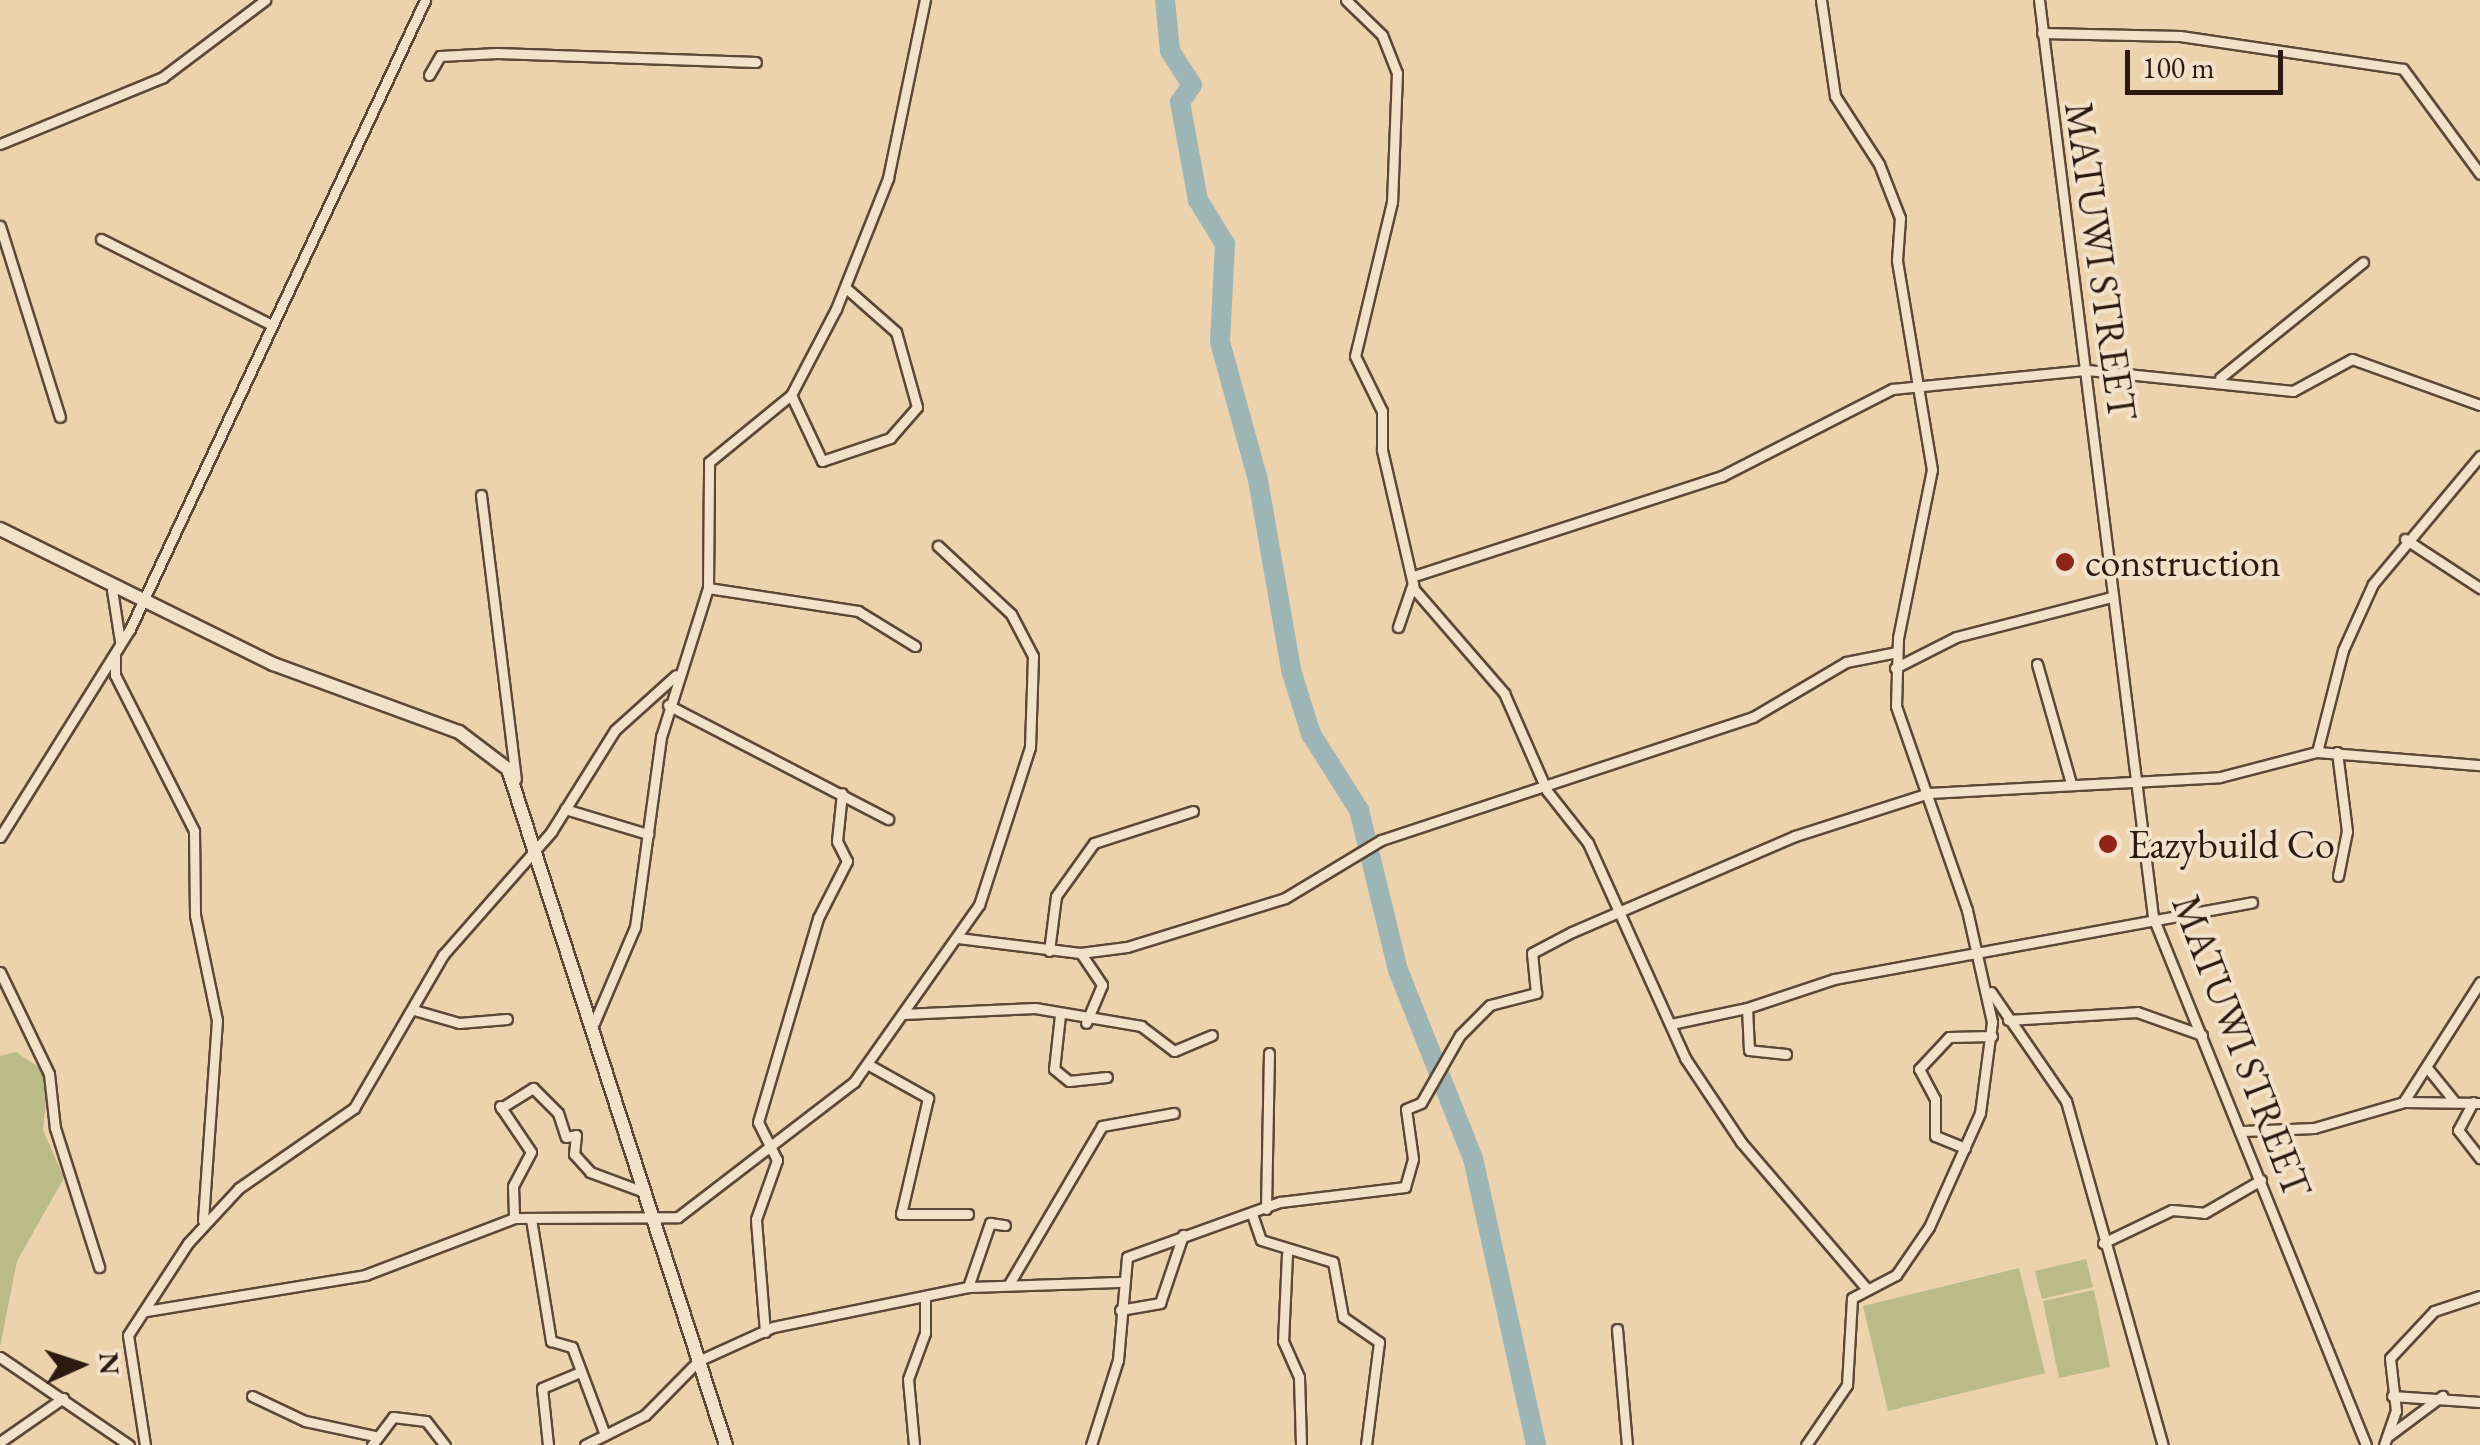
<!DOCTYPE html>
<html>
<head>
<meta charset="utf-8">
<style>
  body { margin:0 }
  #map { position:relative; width:2480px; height:1445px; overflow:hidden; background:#ecd3ad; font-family:"EB Garamond",serif }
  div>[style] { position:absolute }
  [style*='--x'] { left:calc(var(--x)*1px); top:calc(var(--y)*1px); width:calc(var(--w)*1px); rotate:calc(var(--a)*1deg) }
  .green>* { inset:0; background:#bb8 }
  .river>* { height:20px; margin:-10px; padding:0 10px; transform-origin:10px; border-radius:10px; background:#9eb5b6 }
  .roads { filter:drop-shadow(2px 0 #5c4837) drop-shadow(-2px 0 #5c4837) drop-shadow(0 2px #5c4837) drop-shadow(0 -2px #5c4837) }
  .street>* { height:9px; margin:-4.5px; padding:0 4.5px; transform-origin:4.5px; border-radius:4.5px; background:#f3e2ca }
  .secondary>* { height:12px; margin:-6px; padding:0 6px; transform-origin:6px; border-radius:6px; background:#f3e2ca }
  .dots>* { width:28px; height:28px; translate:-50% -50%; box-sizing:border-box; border:5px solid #f3e2ca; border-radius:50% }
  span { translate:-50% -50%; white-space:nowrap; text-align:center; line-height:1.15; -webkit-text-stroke:8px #f3e2ca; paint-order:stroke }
  .street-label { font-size:40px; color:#2c1910 }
  .poi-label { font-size:40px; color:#2c1910 }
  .left { translate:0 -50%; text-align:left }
  .north { position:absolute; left:30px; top:1315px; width:100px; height:100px; -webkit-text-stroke:8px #f3e2ca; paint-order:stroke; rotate:87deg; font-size:28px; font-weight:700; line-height:40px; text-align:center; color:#2c1910 }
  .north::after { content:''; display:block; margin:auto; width:35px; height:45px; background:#2c1910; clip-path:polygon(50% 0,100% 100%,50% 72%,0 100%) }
  .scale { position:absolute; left:2125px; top:50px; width:158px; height:45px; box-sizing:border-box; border:5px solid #2c1910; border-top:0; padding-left:12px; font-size:30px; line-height:35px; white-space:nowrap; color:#2c1910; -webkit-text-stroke:8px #f3e2ca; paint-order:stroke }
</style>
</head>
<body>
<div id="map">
  <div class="green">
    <div style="clip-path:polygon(16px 1052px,49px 1074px,43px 1130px,64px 1178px,17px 1261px,0 1347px,0 1056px)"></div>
    <div style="clip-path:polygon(2086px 1259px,2093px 1287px,2042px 1299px,2035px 1271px)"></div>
    <div style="clip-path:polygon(2019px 1268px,2045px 1373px,1888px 1411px,1863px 1306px)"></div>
    <div style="clip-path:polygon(2094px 1290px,2110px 1367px,2059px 1378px,2043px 1301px)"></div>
  </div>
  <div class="river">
    <div style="--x:1165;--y:0;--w:51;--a:84.4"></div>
    <div style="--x:1170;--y:51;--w:40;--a:57.1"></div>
    <div style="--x:1192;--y:85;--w:21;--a:125"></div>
    <div style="--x:1180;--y:102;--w:100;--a:79.6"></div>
    <div style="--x:1198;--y:200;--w:52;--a:58.5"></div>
    <div style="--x:1225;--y:244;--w:98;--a:92.9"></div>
    <div style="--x:1220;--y:342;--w:143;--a:74.6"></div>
    <div style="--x:1258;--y:480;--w:193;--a:80.1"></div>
    <div style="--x:1291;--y:670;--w:67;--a:72.6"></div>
    <div style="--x:1311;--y:734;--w:90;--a:57.7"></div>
    <div style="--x:1359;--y:810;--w:165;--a:76.3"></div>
    <div style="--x:1398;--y:970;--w:202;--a:68.3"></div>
    <div style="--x:1473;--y:1158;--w:294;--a:77.6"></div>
  </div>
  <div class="roads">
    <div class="street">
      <div style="--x:1346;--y:0;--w:50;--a:44.2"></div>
      <div style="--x:1382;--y:35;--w:41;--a:68.5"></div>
      <div style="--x:1397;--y:73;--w:129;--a:92.2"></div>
      <div style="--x:1392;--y:202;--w:158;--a:103.5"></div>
      <div style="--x:1355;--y:356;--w:61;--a:63.9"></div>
      <div style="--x:1382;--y:411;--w:39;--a:90"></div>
      <div style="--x:1382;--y:450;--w:143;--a:77"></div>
      <div style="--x:1414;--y:589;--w:138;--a:49.1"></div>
      <div style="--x:1504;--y:693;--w:107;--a:66.3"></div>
      <div style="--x:1547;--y:791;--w:66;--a:51.7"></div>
      <div style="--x:1588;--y:843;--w:236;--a:65.7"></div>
      <div style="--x:1685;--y:1058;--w:101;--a:56.3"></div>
      <div style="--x:1741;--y:1142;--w:192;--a:49.4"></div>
      <div style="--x:2039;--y:0;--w:924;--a:82.91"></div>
      <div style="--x:2153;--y:917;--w:569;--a:68.03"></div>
      <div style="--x:2042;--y:33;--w:138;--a:1.2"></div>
      <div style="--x:2180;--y:36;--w:225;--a:8.4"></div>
      <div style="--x:2403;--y:69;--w:130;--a:53.7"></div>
      <div style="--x:429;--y:75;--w:22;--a:-60"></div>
      <div style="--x:440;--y:56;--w:57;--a:-3"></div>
      <div style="--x:497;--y:53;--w:259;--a:2"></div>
      <div style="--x:0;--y:144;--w:176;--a:-22.3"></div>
      <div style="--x:163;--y:77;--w:128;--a:-37"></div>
      <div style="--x:0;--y:226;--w:200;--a:72.6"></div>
      <div style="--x:101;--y:239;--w:189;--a:26.7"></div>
      <div style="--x:2220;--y:378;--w:184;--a:-39"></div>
      <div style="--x:791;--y:395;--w:73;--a:64.8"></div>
      <div style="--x:822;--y:461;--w:72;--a:-18.7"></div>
      <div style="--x:890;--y:438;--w:41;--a:-48.9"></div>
      <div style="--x:917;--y:407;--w:78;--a:-105.6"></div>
      <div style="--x:896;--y:332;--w:68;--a:-138.6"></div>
      <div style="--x:481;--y:495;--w:286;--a:83"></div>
      <div style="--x:2405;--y:539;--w:90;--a:33.2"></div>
      <div style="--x:1414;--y:576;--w:324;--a:-18"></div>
      <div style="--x:1722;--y:476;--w:191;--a:-27.1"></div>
      <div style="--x:1892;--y:389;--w:196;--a:-5.6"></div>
      <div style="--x:2087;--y:370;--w:207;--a:5.8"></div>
      <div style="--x:2293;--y:391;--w:67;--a:-28.5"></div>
      <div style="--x:2352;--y:359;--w:136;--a:19.8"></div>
      <div style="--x:708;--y:588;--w:152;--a:8.7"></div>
      <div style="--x:858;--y:611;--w:67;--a:31.6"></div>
      <div style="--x:112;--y:590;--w:52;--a:81.1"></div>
      <div style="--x:1398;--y:627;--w:46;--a:-71.2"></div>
      <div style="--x:115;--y:655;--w:20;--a:90"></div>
      <div style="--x:115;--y:675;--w:175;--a:63.1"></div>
      <div style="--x:194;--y:831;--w:84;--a:89.3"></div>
      <div style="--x:195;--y:915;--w:107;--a:78.2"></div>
      <div style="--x:217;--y:1020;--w:201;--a:94"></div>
      <div style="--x:2037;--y:664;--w:124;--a:74.1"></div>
      <div style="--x:1895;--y:668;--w:68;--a:-26.9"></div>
      <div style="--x:1956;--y:637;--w:161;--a:-14.4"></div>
      <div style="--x:668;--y:705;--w:248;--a:27.4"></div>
      <div style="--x:2317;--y:752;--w:105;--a:-75.7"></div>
      <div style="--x:2343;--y:650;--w:72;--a:-65.6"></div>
      <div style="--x:2373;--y:584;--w:167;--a:-50.1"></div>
      <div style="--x:2337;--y:752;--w:80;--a:82.8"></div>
      <div style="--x:2347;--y:831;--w:46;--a:101.3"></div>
      <div style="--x:565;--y:809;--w:87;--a:16.8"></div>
      <div style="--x:0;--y:837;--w:245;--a:-58"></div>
      <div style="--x:130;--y:629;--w:695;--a:-64.87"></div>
      <div style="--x:958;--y:938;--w:123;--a:7"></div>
      <div style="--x:1080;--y:953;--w:47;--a:-7.3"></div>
      <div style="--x:1127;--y:947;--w:165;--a:-17.2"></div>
      <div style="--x:1285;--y:898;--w:112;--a:-31.1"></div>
      <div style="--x:1381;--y:840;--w:392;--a:-18.3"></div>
      <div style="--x:1753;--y:717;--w:108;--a:-30.6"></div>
      <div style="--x:1846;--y:662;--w:52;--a:-11.1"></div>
      <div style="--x:1049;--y:951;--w:55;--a:-82.7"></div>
      <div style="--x:1056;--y:896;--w:65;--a:-54.4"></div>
      <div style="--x:1094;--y:843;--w:104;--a:-17.9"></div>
      <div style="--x:1082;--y:955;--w:36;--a:56"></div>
      <div style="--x:1102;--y:985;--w:41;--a:112.8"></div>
      <div style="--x:0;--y:972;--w:113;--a:64.3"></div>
      <div style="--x:49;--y:1074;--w:54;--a:83.7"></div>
      <div style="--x:55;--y:1128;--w:146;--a:72.4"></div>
      <div style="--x:1991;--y:992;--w:132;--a:55.5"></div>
      <div style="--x:2066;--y:1101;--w:357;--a:74.3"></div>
      <div style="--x:414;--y:1010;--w:47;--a:16.1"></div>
      <div style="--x:459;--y:1023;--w:48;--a:-4.8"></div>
      <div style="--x:903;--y:1014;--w:132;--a:-2.6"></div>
      <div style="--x:1035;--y:1008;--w:108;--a:9.6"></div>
      <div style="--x:1141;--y:1026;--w:41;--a:37.1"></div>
      <div style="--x:1174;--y:1051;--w:41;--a:-22.8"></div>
      <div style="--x:1060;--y:1015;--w:54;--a:96.3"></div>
      <div style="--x:1054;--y:1069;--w:19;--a:39"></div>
      <div style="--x:1069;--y:1081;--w:38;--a:-6"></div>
      <div style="--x:2008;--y:1020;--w:129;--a:-3.5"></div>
      <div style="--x:2137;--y:1012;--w:69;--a:19.5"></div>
      <div style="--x:594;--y:1023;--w:104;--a:-66.9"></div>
      <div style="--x:635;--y:927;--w:192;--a:-82.2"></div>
      <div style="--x:661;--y:737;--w:156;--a:-72.5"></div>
      <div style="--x:708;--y:588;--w:126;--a:-89.5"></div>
      <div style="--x:709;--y:462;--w:106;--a:-39.3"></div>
      <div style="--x:791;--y:395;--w:97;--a:-62.4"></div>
      <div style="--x:836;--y:309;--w:141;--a:-68.3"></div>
      <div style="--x:888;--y:178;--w:182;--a:-78.3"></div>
      <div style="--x:1671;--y:1024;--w:78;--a:-11.9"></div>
      <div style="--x:1786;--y:1054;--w:37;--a:-174"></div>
      <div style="--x:1749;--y:1050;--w:42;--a:-92.7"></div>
      <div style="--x:1747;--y:1008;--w:92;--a:-18.4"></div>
      <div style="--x:1834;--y:979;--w:425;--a:-10.4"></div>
      <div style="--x:869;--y:1065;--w:68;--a:29.2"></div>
      <div style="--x:928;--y:1098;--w:119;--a:103.1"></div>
      <div style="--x:901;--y:1214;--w:67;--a:0"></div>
      <div style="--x:2429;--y:1070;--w:38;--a:51"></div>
      <div style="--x:2404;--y:1101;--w:141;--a:-57.4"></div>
      <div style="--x:2473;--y:1102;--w:32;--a:118"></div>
      <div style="--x:2458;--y:1130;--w:36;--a:52"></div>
      <div style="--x:500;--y:1106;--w:55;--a:56"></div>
      <div style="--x:531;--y:1152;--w:38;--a:118"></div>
      <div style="--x:513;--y:1186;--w:32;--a:88"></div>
      <div style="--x:501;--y:1108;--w:38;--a:-32"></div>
      <div style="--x:533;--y:1088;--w:35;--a:45"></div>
      <div style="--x:558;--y:1113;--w:25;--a:72"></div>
      <div style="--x:566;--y:1137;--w:10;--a:-11"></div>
      <div style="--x:576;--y:1135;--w:19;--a:96"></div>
      <div style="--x:574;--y:1154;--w:24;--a:48"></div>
      <div style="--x:590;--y:1172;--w:58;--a:20.3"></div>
      <div style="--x:2243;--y:1131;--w:71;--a:-2.4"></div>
      <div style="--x:2314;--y:1128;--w:94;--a:-16.1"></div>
      <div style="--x:2404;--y:1102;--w:76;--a:0.8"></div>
      <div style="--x:1965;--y:1148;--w:32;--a:-158"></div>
      <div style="--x:1935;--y:1136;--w:37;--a:-90"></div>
      <div style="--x:1935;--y:1099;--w:34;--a:-118"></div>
      <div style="--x:1919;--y:1069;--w:44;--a:-46.8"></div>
      <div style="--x:1949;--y:1037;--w:43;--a:-1.3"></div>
      <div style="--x:1266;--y:1209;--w:156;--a:-88.9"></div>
      <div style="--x:1253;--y:1217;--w:24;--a:71"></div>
      <div style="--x:1261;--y:1240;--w:75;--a:17"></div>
      <div style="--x:1333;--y:1262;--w:56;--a:79.7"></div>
      <div style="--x:1343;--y:1317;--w:44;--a:34.8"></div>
      <div style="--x:1379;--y:1342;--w:104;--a:97.2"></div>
      <div style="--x:531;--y:1219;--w:124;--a:80.7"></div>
      <div style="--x:551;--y:1341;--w:22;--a:16"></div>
      <div style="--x:572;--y:1347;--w:94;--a:69.4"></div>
      <div style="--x:2103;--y:1243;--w:76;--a:-25.6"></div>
      <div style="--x:2172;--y:1210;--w:32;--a:5"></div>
      <div style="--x:2204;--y:1213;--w:66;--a:-30.1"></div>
      <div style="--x:1287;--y:1254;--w:87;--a:92.6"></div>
      <div style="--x:1283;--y:1341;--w:39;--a:66"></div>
      <div style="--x:1299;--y:1377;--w:68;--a:88.3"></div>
      <div style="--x:1009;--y:1284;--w:183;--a:-59.5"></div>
      <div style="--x:1102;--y:1126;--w:73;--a:-10.2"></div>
      <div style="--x:968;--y:1287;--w:68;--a:-71"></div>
      <div style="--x:990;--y:1223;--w:15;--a:8"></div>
      <div style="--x:1120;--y:1310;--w:41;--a:-9.9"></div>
      <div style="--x:1160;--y:1303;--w:72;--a:-71.3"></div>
      <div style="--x:146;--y:1311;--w:222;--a:-9.3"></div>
      <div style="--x:365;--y:1275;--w:160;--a:-20.9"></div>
      <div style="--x:514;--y:1218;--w:164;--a:-0.3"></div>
      <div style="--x:678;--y:1217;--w:222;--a:-37.5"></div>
      <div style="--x:854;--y:1082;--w:217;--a:-54.8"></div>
      <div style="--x:979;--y:905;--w:166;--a:-72.1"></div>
      <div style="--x:1030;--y:747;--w:91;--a:-88.1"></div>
      <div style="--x:1033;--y:656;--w:47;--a:-117.6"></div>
      <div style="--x:1011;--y:614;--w:100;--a:-137"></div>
      <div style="--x:1617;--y:1329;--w:116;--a:85.1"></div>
      <div style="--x:765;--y:1332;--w:113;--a:-94.6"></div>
      <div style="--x:756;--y:1219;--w:63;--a:-70.4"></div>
      <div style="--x:777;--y:1160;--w:42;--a:-116.6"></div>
      <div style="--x:758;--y:1122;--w:213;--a:-73.6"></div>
      <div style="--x:818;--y:918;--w:64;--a:-63"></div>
      <div style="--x:847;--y:861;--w:22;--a:-117"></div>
      <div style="--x:837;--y:841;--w:48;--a:-84.1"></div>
      <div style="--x:0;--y:1357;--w:156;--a:34.3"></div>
      <div style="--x:252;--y:1396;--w:59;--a:25.3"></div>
      <div style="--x:305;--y:1421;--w:72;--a:12.1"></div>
      <div style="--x:2392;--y:1396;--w:88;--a:3.9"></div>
      <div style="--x:2387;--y:1437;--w:69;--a:-36.7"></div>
      <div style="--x:0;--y:1442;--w:77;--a:-34.9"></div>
      <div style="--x:145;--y:1445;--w:111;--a:-98.8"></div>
      <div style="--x:128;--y:1335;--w:110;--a:-56.9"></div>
      <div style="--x:188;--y:1243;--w:75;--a:-47.2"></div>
      <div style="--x:239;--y:1188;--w:140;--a:-34.8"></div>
      <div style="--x:354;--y:1108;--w:177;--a:-59.8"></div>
      <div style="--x:443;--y:955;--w:164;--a:-48.7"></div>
      <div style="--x:551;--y:832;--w:120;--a:-57.9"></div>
      <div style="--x:615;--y:730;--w:82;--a:-42"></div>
      <div style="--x:372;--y:1445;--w:35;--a:-53"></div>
      <div style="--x:393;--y:1417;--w:33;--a:7"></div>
      <div style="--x:426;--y:1421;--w:31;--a:52"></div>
      <div style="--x:548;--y:1445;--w:57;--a:-96"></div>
      <div style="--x:542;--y:1388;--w:41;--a:-22.8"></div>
      <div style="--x:585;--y:1445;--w:67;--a:-26.6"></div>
      <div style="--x:645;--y:1415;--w:76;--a:-45.5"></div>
      <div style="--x:698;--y:1361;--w:82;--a:-24.4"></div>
      <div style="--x:773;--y:1327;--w:199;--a:-11.6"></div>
      <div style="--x:968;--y:1287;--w:153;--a:-1.9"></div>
      <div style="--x:914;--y:1445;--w:66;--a:-95.2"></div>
      <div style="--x:908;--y:1379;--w:49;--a:-69.7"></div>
      <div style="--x:925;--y:1333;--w:37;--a:-90"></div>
      <div style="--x:1091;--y:1445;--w:89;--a:-72.4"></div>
      <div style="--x:1118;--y:1360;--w:103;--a:-85"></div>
      <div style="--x:1127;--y:1257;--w:163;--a:-19.8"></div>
      <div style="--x:1280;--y:1202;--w:126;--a:-6.8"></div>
      <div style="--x:1405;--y:1187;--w:29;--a:-74"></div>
      <div style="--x:1413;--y:1159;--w:50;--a:-98"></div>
      <div style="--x:1406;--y:1109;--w:16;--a:-22"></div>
      <div style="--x:1421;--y:1103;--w:78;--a:-60.2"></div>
      <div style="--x:1460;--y:1035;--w:42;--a:-45"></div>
      <div style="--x:1490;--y:1005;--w:48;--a:-14.6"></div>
      <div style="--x:1536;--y:993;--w:40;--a:-95.7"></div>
      <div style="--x:1532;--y:953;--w:45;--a:-27.7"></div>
      <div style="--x:1572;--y:932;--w:243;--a:-23.3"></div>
      <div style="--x:1795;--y:836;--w:141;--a:-17.8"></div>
      <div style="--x:1929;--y:793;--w:291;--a:-3.1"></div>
      <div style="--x:2220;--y:777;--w:100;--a:-14.5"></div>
      <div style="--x:2317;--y:752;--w:164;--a:4.6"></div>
      <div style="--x:1806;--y:1445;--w:73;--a:-55.7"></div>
      <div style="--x:1847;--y:1385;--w:87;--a:-86.7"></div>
      <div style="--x:1852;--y:1298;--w:50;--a:-27.6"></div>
      <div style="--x:1896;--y:1275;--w:58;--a:-55.5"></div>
      <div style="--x:1929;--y:1227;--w:125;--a:-65.9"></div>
      <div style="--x:1980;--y:1113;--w:92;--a:-82.5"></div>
      <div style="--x:1992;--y:1022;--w:115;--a:-102.6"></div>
      <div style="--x:1967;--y:910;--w:216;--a:-109.2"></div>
      <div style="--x:1896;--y:706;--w:68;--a:-88.3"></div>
      <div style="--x:1898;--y:638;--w:171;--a:-78.6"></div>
      <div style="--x:1932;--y:470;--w:213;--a:-99.5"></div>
      <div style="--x:1897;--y:260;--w:42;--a:-85.9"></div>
      <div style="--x:1900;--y:218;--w:58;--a:-111.3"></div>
      <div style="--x:1879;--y:164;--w:81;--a:-122.9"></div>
      <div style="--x:1835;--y:96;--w:97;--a:-98.3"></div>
      <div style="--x:2384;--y:1445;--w:36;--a:-71"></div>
      <div style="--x:2396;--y:1411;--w:53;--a:-96.5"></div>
      <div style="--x:2390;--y:1358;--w:64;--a:-46.9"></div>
      <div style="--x:2434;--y:1311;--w:48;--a:-18.1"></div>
    </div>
    <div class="secondary">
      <div style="--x:0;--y:529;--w:305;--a:26.3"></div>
      <div style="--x:273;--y:664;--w:198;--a:20.1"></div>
      <div style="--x:459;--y:732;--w:61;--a:37.1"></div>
      <div style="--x:508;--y:769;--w:710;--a:72.13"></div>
    </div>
  </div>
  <div class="dots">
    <div style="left:2065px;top:562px;background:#8f2418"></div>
    <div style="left:2108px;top:844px;background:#8f2418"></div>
  </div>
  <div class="street-label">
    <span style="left:2101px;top:261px;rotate:82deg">MATUWI STREET</span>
    <span style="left:2242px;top:1046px;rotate:69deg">MATUWI STREET</span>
  </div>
  <div class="poi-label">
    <span class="left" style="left:2085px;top:562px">construction</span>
    <span class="left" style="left:2128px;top:844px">Eazybuild Co</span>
  </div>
  <div class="north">N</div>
  <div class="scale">100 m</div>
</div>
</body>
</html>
